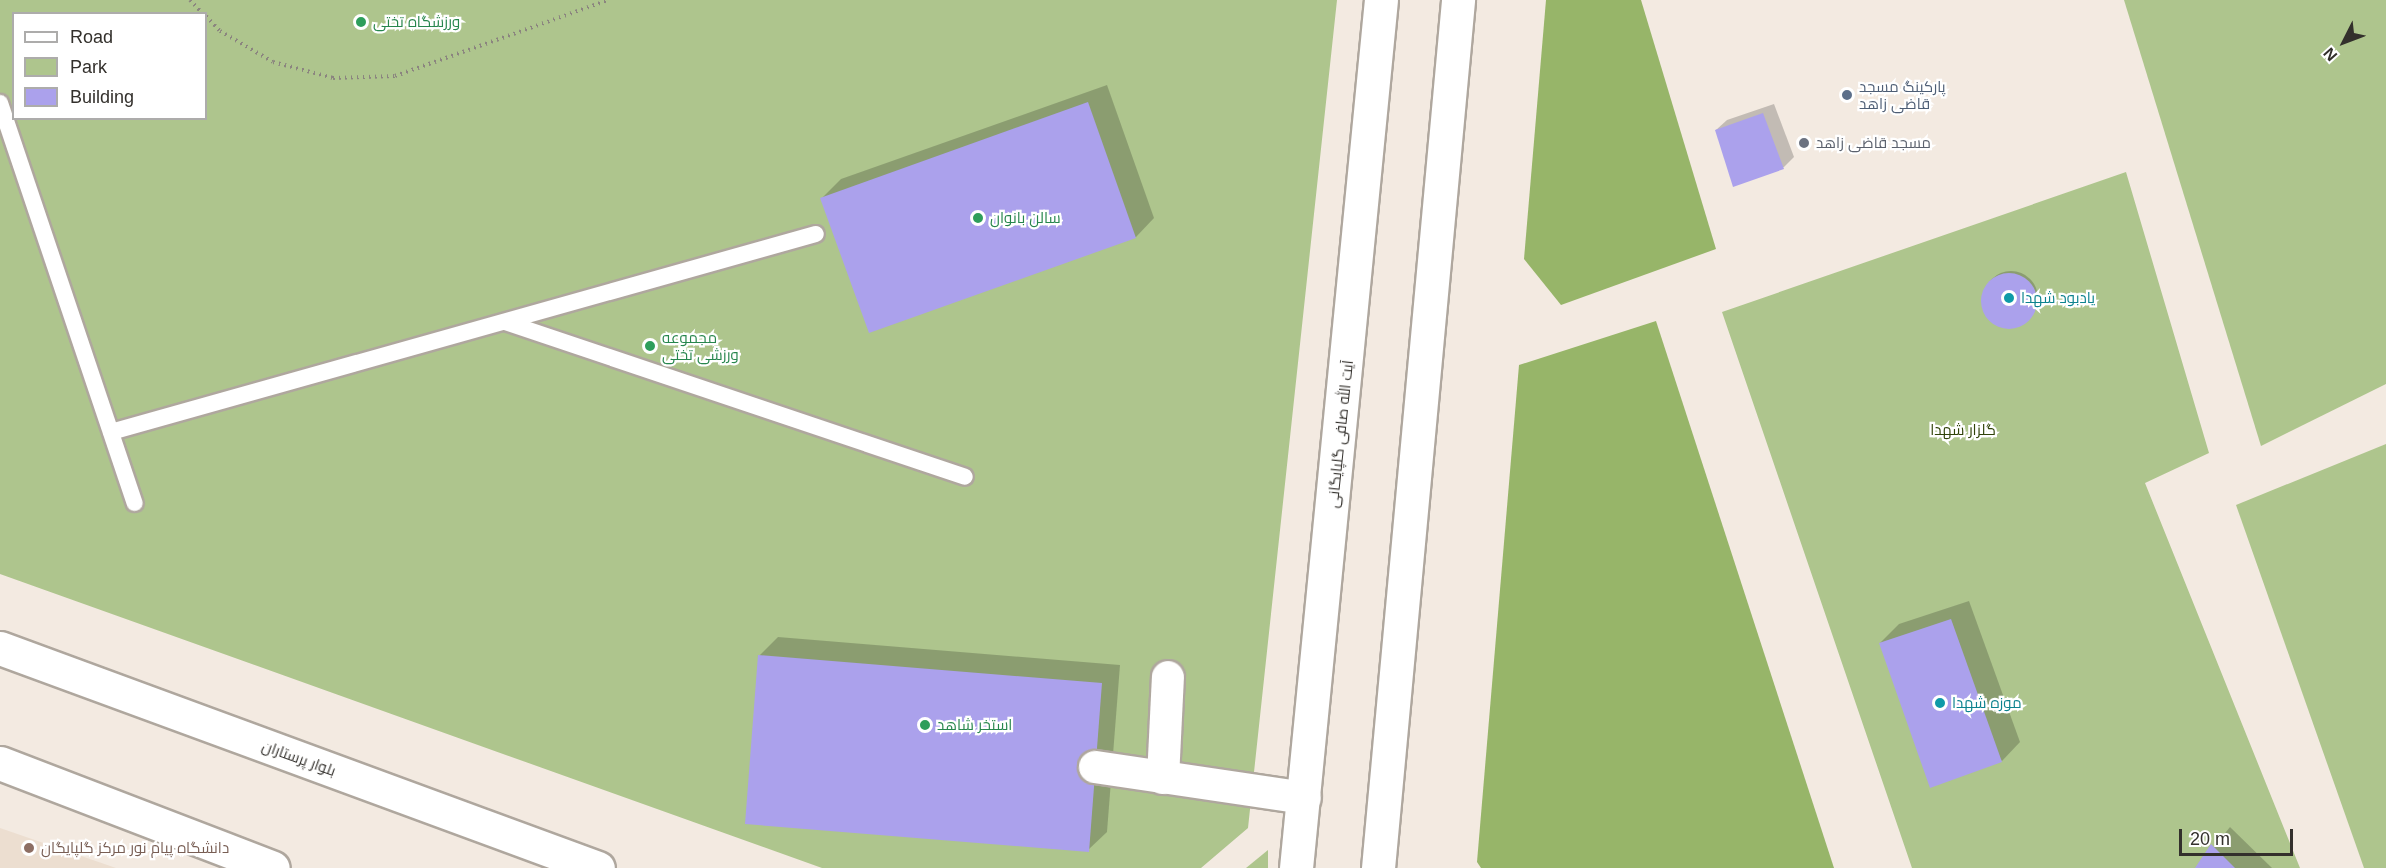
<!DOCTYPE html>
<html>
<head>
<meta charset="utf-8">
<style>
  body { margin:0 }
  #map { position:relative; width:2386px; height:868px; overflow:hidden; background:#f3eae1; font-family:Arial,Cairo,sans-serif }
  div>[style] { position:absolute }
  [style*='--x'] { left:calc(var(--x)*1px); top:calc(var(--y)*1px); width:calc(var(--w)*1px); rotate:calc(var(--a)*1deg) }
  .built>* { inset:0; background:#ecded0 }
  .green>* { inset:0; background:#aec58d }
  .forest>* { inset:0; background:#97b569 }
  .shadow>* { inset:0; background:#0003 }
  .round { border-radius:50% }
  .building>* { inset:0; background:#aba1ec }
  .path>* { height:4px; margin-top:-2px; transform-origin:0; background:repeating-linear-gradient(90deg,#8b857f 0 1.5px,transparent 0 6px) }
  .roads { filter:drop-shadow(2px 0 #afa79e) drop-shadow(-2px 0 #afa79e) drop-shadow(0 2px #afa79e) drop-shadow(0 -2px #afa79e) }
  .service>* { height:16px; margin:-8px; padding:0 8px; transform-origin:8px; border-radius:8px; background:#fff }
  .minor>* { height:32px; margin:-16px; padding:0 16px; transform-origin:16px; border-radius:16px; background:#fff }
  .secondary>* { height:33px; margin:-16.5px; padding:0 16.5px; transform-origin:16.5px; border-radius:16.5px; background:#fff }
  .dots>* { width:16px; height:16px; translate:-50% -50%; box-sizing:border-box; border:3px solid #fff; border-radius:50% }
  span { translate:-50% -50%; white-space:nowrap; text-align:center; line-height:1.15; -webkit-text-stroke:4.5px #fff; paint-order:stroke }
  .leisure-label { font-size:15px; color:#27864d }
  .left { translate:0 -50%; text-align:left }
  .service-label { font-size:15px; color:#4e5e75 }
  .worship-label { font-size:15px; color:#5b616d }
  .culture-label { font-size:15px; color:#0d838f }
  .park-label { font-size:15px; color:#304309 }
  .street-label { font-size:15px; color:#33302c }
  .education-label { font-size:15px; color:#785e54 }
  .legend { position:absolute; left:12px; top:12px; width:195px; height:108px; box-sizing:border-box; background:#fff; border:2px solid #adacab; margin:0; padding:8px 10px; list-style:none; font-size:18px; color:#33302c }
  .legend li { display:flex; align-items:center; gap:12px; height:30px }
  .legend b { width:30px; border:2px solid #adacab }
  .north { position:absolute; left:2314px; top:12px; width:60px; height:60px; -webkit-text-stroke:4px #fff; paint-order:stroke; rotate:228deg; font-size:16px; font-weight:700; line-height:24px; text-align:center; color:#33302c }
  .north::after { content:''; display:block; margin:auto; width:21px; height:27px; background:#33302c; clip-path:polygon(50% 0,100% 100%,50% 72%,0 100%) }
  .scale { position:absolute; left:2179px; top:829px; width:114px; height:27px; box-sizing:border-box; border:3px solid #33302c; border-top:0; padding-left:8px; font-size:18px; line-height:21px; white-space:nowrap; color:#33302c; -webkit-text-stroke:4px #fff; paint-order:stroke }
</style>
</head>
<body>
<div id="map">
  <div class="built">
    <div style="clip-path:polygon(0 828px,116px 868px,0 868px)"></div>
  </div>
  <div class="green">
    <div style="clip-path:polygon(evenodd,0 0,1337px 0,1248px 828px,1201px 868px,822px 868px,0 574px,0 0,14px 14px,206px 14px,206px 118px,14px 118px,14px 14px)"></div>
    <div style="clip-path:polygon(2124px 0,2386px 0,2386px 384px,2261px 446px)"></div>
    <div style="clip-path:polygon(2126px 172px,2209px 453px,2145px 483px,2300px 868px,1912px 868px,1722px 312px)"></div>
    <div style="clip-path:polygon(2386px 444px,2386px 868px,2364px 868px,2236px 505px)"></div>
    <div style="clip-path:polygon(1268px 850px,1268px 868px,1246px 868px)"></div>
  </div>
  <div class="forest">
    <div style="clip-path:polygon(1546px 0,1641px 0,1716px 249px,1561px 305px,1524px 259px)"></div>
    <div style="clip-path:polygon(1656px 321px,1834px 868px,1481px 868px,1477px 862px,1519px 365px)"></div>
  </div>
  <div class="shadow">
    <div style="clip-path:polygon(1107px 85px,1154px 218px,1136px 237px,870px 331px,822px 198px,841px 179px)"></div>
    <div style="clip-path:polygon(1774px 104px,1794px 157px,1784px 167px,1734px 185px,1716px 130px,1727px 120px)"></div>
    <div class="round" style="left:1984px;top:271px;width:54px;height:54px"></div>
    <div style="clip-path:polygon(1969px 601px,2020px 742px,2002px 761px,1880px 643px,1899px 624px)"></div>
    <div style="clip-path:polygon(778px 637px,1120px 665px,1107px 832px,1088px 850px,759px 656px)"></div>
    <div style="clip-path:polygon(2230px 827px,2272px 868px,2197px 868px)"></div>
  </div>
  <div class="building">
    <div style="clip-path:polygon(1088px 102px,1136px 238px,869px 333px,820px 198px)"></div>
    <div style="clip-path:polygon(1763px 113px,1784px 169px,1733px 187px,1715px 130px)"></div>
    <div class="round" style="left:1981px;top:273px;width:56px;height:56px"></div>
    <div style="clip-path:polygon(1951px 619px,2002px 762px,1930px 788px,1879px 643px)"></div>
    <div style="clip-path:polygon(758px 655px,1102px 683px,1089px 852px,745px 824px)"></div>
    <div style="clip-path:polygon(2211px 844px,2235px 868px,2195px 868px)"></div>
  </div>
  <div class="path">
    <div style="--x:190;--y:0;--w:19;--a:47"></div>
    <div style="--x:206;--y:16;--w:21;--a:47"></div>
    <div style="--x:220;--y:31;--w:61;--a:30.3"></div>
    <div style="--x:273;--y:62;--w:62;--a:14.9"></div>
    <div style="--x:333;--y:78;--w:62;--a:-1.8"></div>
    <div style="--x:395;--y:76;--w:226;--a:-19.6"></div>
  </div>
  <div class="roads">
    <div class="service">
      <div style="--x:0;--y:103;--w:422;--a:71.4"></div>
      <div style="--x:505;--y:322;--w:485;--a:18.6"></div>
      <div style="--x:111;--y:432;--w:732;--a:-15.69"></div>
    </div>
    <div class="minor">
      <div style="--x:1095;--y:767;--w:212;--a:8.4"></div>
      <div style="--x:1163;--y:778;--w:101;--a:-87.2"></div>
    </div>
    <div class="secondary">
      <div style="--x:0;--y:648;--w:637;--a:20.2"></div>
      <div style="--x:0;--y:763;--w:292;--a:21"></div>
      <div style="--x:1296;--y:868;--w:872;--a:-84.41"></div>
      <div style="--x:1378;--y:868;--w:872;--a:-84.73"></div>
    </div>
  </div>
  <div class="dots">
    <div style="left:361px;top:22px;background:#2e9e5b"></div>
    <div style="left:1847px;top:95px;background:#5c6f8a"></div>
    <div style="left:1804px;top:143px;background:#6b7280"></div>
    <div style="left:978px;top:218px;background:#2e9e5b"></div>
    <div style="left:2009px;top:298px;background:#0f9aa8"></div>
    <div style="left:650px;top:346px;background:#2e9e5b"></div>
    <div style="left:1940px;top:703px;background:#0f9aa8"></div>
    <div style="left:925px;top:725px;background:#2e9e5b"></div>
    <div style="left:29px;top:848px;background:#8d6e63"></div>
  </div>
  <div class="leisure-label">
    <span class="left" style="left:373px;top:22px">ورزشگاه تختی</span>
    <span class="left" style="left:990px;top:218px">سالن بانوان</span>
    <span class="left" style="left:662px;top:346px">مجموعه<br>ورزشی تختی</span>
    <span class="left" style="left:937px;top:725px">استخر شاهد</span>
  </div>
  <div class="service-label">
    <span class="left" style="left:1859px;top:95px">پارکینگ مسجد<br>قاضی زاهد</span>
  </div>
  <div class="worship-label">
    <span class="left" style="left:1816px;top:143px">مسجد قاضی زاهد</span>
  </div>
  <div class="culture-label">
    <span class="left" style="left:2021px;top:298px">یادبود شهدا</span>
    <span class="left" style="left:1952px;top:703px">موزه شهدا</span>
  </div>
  <div class="park-label">
    <span style="left:1963px;top:430px">گلزار شهدا</span>
  </div>
  <div class="street-label">
    <span style="left:1340px;top:434px;rotate:-84deg">آیت الله صافی گلپایگانی</span>
    <span style="left:299px;top:758px;rotate:20deg">بلوار پرستاران</span>
  </div>
  <div class="education-label">
    <span class="left" style="left:41px;top:848px">دانشگاه پیام نور مرکز گلپایگان</span>
  </div>
  <ul class="legend">
  <li><b style="height:8px;background:#fff"></b>Road</li>
  <li><b style="height:16px;background:#aec58d"></b>Park</li>
  <li><b style="height:16px;background:#aba1ec"></b>Building</li>
  </ul>
  <div class="north">N</div>
  <div class="scale">20 m</div>
</div>
</body>
</html>
